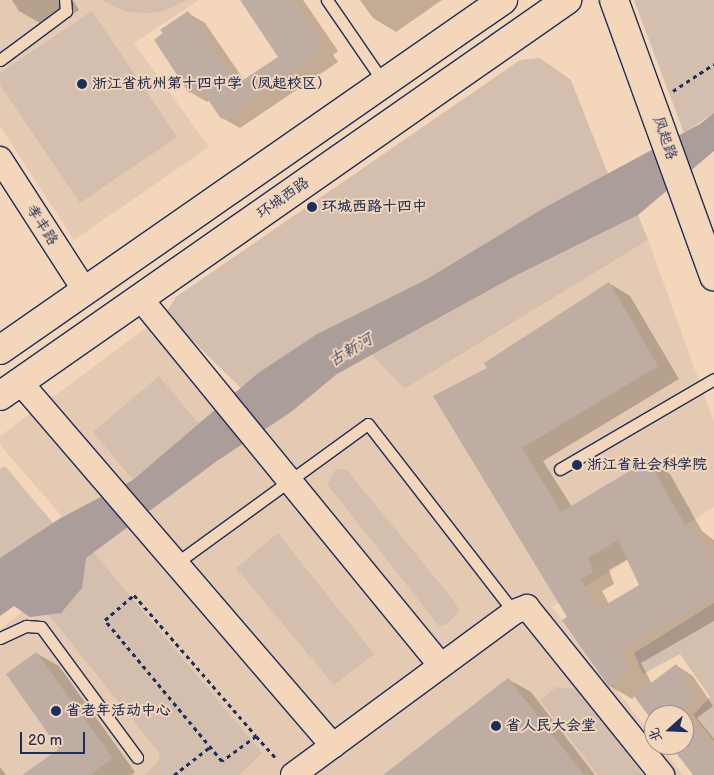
<!DOCTYPE html>
<html>
<head>
<meta charset="utf-8">
<style>
  body { margin:0 }
  #map { position:relative; width:714px; height:775px; overflow:hidden; background:#f4d6ba; font-family:"Balsamiq Sans","LXGW WenKai TC",sans-serif }
  div>[style] { position:absolute }
  [style*='--x'] { left:calc(var(--x)*1px); top:calc(var(--y)*1px); width:calc(var(--w)*1px); rotate:calc(var(--a)*1deg) }
  .built>* { inset:0; background:#e4cab3 }
  .green>* { inset:0; background:#d4bead }
  .water>* { inset:0; background:#aa9d9a }
  .shadow>* { inset:0; background:#0003 }
  .building>* { inset:0; background:#bfada4 }
  .path>* { height:3px; margin-top:-1.5px; transform-origin:0; background:repeating-linear-gradient(90deg,#1b2f5e 0 4px,transparent 0 8px) }
  .roads { filter:drop-shadow(1px 0 #1b2f5e) drop-shadow(-1px 0 #1b2f5e) drop-shadow(0 1px #1b2f5e) drop-shadow(0 -1px #1b2f5e) }
  .service>* { height:11px; margin:-5.5px; padding:0 5.5px; transform-origin:5.5px; border-radius:5.5px; background:#f4d6ba }
  .minor>* { height:24px; margin:-12px; padding:0 12px; transform-origin:12px; border-radius:12px; background:#f4d6ba }
  .tertiary>* { height:28px; margin:-14px; padding:0 14px; transform-origin:14px; border-radius:14px; background:#f4d6ba }
  .primary>* { height:28px; margin:-14px; padding:0 14px; transform-origin:14px; border-radius:14px; background:#f4d6ba }
  .dots>* { width:14px; height:14px; translate:-50% -50%; box-sizing:border-box; border:2px solid #f4d6ba; border-radius:50% }
  span { translate:-50% -50%; white-space:nowrap; text-align:center; line-height:1.15; -webkit-text-stroke:4px #f4d6ba; paint-order:stroke }
  .poi-label { font-size:15px; color:#1b2f5e; font-weight:700 }
  .left { translate:0 -50%; text-align:left }
  .street-label { font-size:15px; color:#1b2f5e }
  .water-label { font-size:16px; color:#38456a; font-style:italic }
  .north { position:absolute; left:644px; top:705px; width:50px; height:50px; box-sizing:border-box; background:#f4d6ba; border:1px solid #9d9395; border-radius:50%; rotate:250deg; font-size:14px; font-weight:700; line-height:20px; text-align:center; color:#1b2f5e }
  .north::after { content:''; display:block; margin:auto; width:18px; height:22px; background:#1b2f5e; clip-path:polygon(50% 0,100% 100%,50% 72%,0 100%) }
  .scale { position:absolute; left:20px; top:732px; width:65px; height:22px; box-sizing:border-box; border:2px solid #1b2f5e; border-top:0; padding-left:6px; font-size:15px; line-height:18px; white-space:nowrap; color:#1b2f5e; -webkit-text-stroke:4px #f4d6ba; paint-order:stroke }
</style>
</head>
<body>
<div id="map">
  <div class="built">
    <div style="clip-path:polygon(0 0,199px 0,134px 43px,209px 147px,74px 240px,0 126px)"></div>
    <div style="clip-path:polygon(648px 240px,714px 422px,714px 507px,552px 607px,654px 738px,654px 745px,660px 745px,683px 775px,0 775px,0 630px,93px 552px,0 445px,0 436px,165px 314px,259px 419px,352px 350px,361px 361px,372px 355px,406px 389px)"></div>
  </div>
  <div class="green">
    <div style="clip-path:polygon(101px 0,187px 0,163px 11px,149px 13px,127px 12px)"></div>
    <div style="clip-path:polygon(634px 0,714px 0,714px 113px,684px 133px)"></div>
    <div style="clip-path:polygon(92px 11px,177px 137px,80px 203px,0 85px,0 73px)"></div>
    <div style="clip-path:polygon(540px 58px,571px 80px,608px 174px,542px 209px,427px 279px,317px 334px,258px 373px,241px 388px,165px 314px,176px 297px,520px 60px)"></div>
    <div style="clip-path:polygon(638px 215px,648px 240px,405px 389px,372px 355px,517px 275px)"></div>
    <div style="clip-path:polygon(159px 376px,200px 425px,133px 480px,93px 432px)"></div>
    <div style="clip-path:polygon(5px 466px,53px 523px,0 558px,0 469px)"></div>
    <div style="clip-path:polygon(336px 469px,346px 469px,455px 602px,459px 611px,447px 624px,439px 626px,327px 484px)"></div>
    <div style="clip-path:polygon(278px 533px,374px 654px,334px 685px,236px 568px)"></div>
    <div style="clip-path:polygon(93px 552px,262px 753px,239px 775px,144px 775px,157px 763px,160px 754px,37px 600px,39px 591px)"></div>
    <div style="clip-path:polygon(714px 603px,714px 741px,693px 715px,710px 697px,680px 654px,643px 674px,634px 653px)"></div>
    <div style="clip-path:polygon(556px 687px,577px 689px,584px 695px,643px 775px,598px 775px,540px 700px)"></div>
  </div>
  <div class="water">
    <div style="clip-path:polygon(714px 113px,714px 151px,638px 215px,517px 275px,337px 374px,291px 412px,217px 461px,86px 558px,82px 588px,61px 613px,30px 617px,14px 606px,0 616px,0 558px,59px 519px,133px 480px,258px 373px,317px 334px,427px 279px,542px 209px,700px 124px)"></div>
  </div>
  <div class="shadow">
    <div style="clip-path:polygon(12px 0,73px 0,79px 10px,50px 29px,19px 11px)"></div>
    <div style="clip-path:polygon(241px 0,303px 0,338px 51px,333px 55px,338px 62px,240px 128px,222px 118px,210px 100px,207px 102px,190px 92px,155px 40px,188px 13px,205px 23px,244px 80px,280px 57px)"></div>
    <div style="clip-path:polygon(360px 0,442px 0,396px 32px,373px 18px)"></div>
    <div style="clip-path:polygon(evenodd,609px 283px,630px 296px,679px 379px,543px 461px,572px 507px,648px 461px,670px 474px,702px 531px,714px 540px,714px 621px,641px 663px,652px 684px,676px 665px,693px 676px,713px 706px,697px 718px,714px 739px,714px 775px,695px 775px,672px 745px,684px 745px,684px 715px,654px 715px,654px 721px,635px 696px,632px 699px,610px 686px,564px 620px,568px 618px,489px 369px,609px 283px,628px 559px,641px 585px,609px 604px,602px 591px,614px 584px,609px 570px,628px 559px)"></div>
    <div style="clip-path:polygon(36px 653px,59px 666px,135px 772px,131px 775px,24px 775px,60px 749px)"></div>
    <div style="clip-path:polygon(508px 679px,531px 692px,595px 775px,385px 775px)"></div>
    <div style="clip-path:polygon(0 767px,6px 775px,0 775px)"></div>
  </div>
  <div class="building">
    <div style="clip-path:polygon(240px 0,294px 0,322px 41px,316px 45px,321px 52px,221px 119px,199px 86px,189px 93px,154px 40px,163px 33px,160px 30px,188px 11px,237px 84px,278px 57px)"></div>
    <div style="clip-path:polygon(evenodd,609px 282px,658px 366px,522px 448px,561px 512px,648px 460px,685px 525px,690px 522px,714px 565px,714px 597px,620px 651px,631px 671px,609px 687px,562px 620px,567px 617px,433px 396px,487px 368px,484px 363px,609px 282px,618px 540px,639px 585px,597px 610px,581px 579px,593px 572px,588px 558px,618px 540px)"></div>
    <div style="clip-path:polygon(36px 652px,113px 758px,90px 775px,22px 775px,59px 749px,6px 674px)"></div>
    <div style="clip-path:polygon(676px 664px,696px 696px,680px 707px,714px 751px,714px 775px,693px 775px,670px 745px,684px 745px,684px 715px,654px 715px,654px 723px,634px 696px)"></div>
    <div style="clip-path:polygon(508px 678px,584px 775px,383px 775px)"></div>
  </div>
  <div class="path">
    <div style="--x:673;--y:91;--w:49;--a:-33.4"></div>
    <div style="--x:256;--y:736;--w:42;--a:143.7"></div>
    <div style="--x:222;--y:761;--w:183;--a:-129.7"></div>
    <div style="--x:105;--y:620;--w:38;--a:-41"></div>
    <div style="--x:134;--y:595;--w:186;--a:49.1"></div>
    <div style="--x:256;--y:736;--w:31;--a:48"></div>
    <div style="--x:174;--y:775;--w:46;--a:-37.9"></div>
  </div>
  <div class="roads">
    <div class="service">
      <div style="--x:327;--y:0;--w:101;--a:55.5"></div>
      <div style="--x:0;--y:60;--w:82;--a:-36.6"></div>
      <div style="--x:66;--y:11;--w:11;--a:-95"></div>
      <div style="--x:560;--y:469;--w:178;--a:-30.3"></div>
      <div style="--x:175;--y:564;--w:238;--a:-36"></div>
      <div style="--x:368;--y:424;--w:238;--a:52.2"></div>
      <div style="--x:0;--y:638;--w:29;--a:-25"></div>
      <div style="--x:26;--y:626;--w:15;--a:4"></div>
      <div style="--x:41;--y:627;--w:162;--a:53.6"></div>
    </div>
    <div class="minor">
      <div style="--x:0;--y:159;--w:157;--a:57.2"></div>
      <div style="--x:140;--y:298;--w:475;--a:50.7"></div>
      <div style="--x:20;--y:382;--w:480;--a:49.3"></div>
      <div style="--x:293;--y:775;--w:275;--a:-36.4"></div>
      <div style="--x:514;--y:612;--w:14;--a:-21"></div>
      <div style="--x:527;--y:607;--w:216;--a:51.2"></div>
    </div>
    <div class="tertiary">
      <div style="--x:614;--y:0;--w:294;--a:70.1"></div>
    </div>
    <div class="primary">
      <div style="--x:0;--y:350;--w:613;--a:-34.83"></div>
      <div style="--x:0;--y:396;--w:692;--a:-34.93"></div>
    </div>
  </div>
  <div class="dots">
    <div style="left:82px;top:84px;background:#1b2f5e"></div>
    <div style="left:312px;top:207px;background:#1b2f5e"></div>
    <div style="left:577px;top:465px;background:#1b2f5e"></div>
    <div style="left:56px;top:711px;background:#1b2f5e"></div>
    <div style="left:496px;top:726px;background:#1b2f5e"></div>
  </div>
  <div class="poi-label">
    <span class="left" style="left:92px;top:84px">浙江省杭州第十四中学（凤起校区）</span>
    <span class="left" style="left:322px;top:207px">环城西路十四中</span>
    <span class="left" style="left:587px;top:465px">浙江省社会科学院</span>
    <span class="left" style="left:66px;top:711px">省老年活动中心</span>
    <span class="left" style="left:506px;top:726px">省人民大会堂</span>
  </div>
  <div class="street-label">
    <span style="left:665px;top:138px;rotate:71deg">凤起路</span>
    <span style="left:283px;top:198px;rotate:-35deg">环城西路</span>
    <span style="left:42px;top:225px;rotate:57deg">孝丰路</span>
  </div>
  <div class="water-label">
    <span style="left:351px;top:351px;rotate:-31deg">古新河</span>
  </div>
  <div class="north">北</div>
  <div class="scale">20 m</div>
</div>
</body>
</html>
